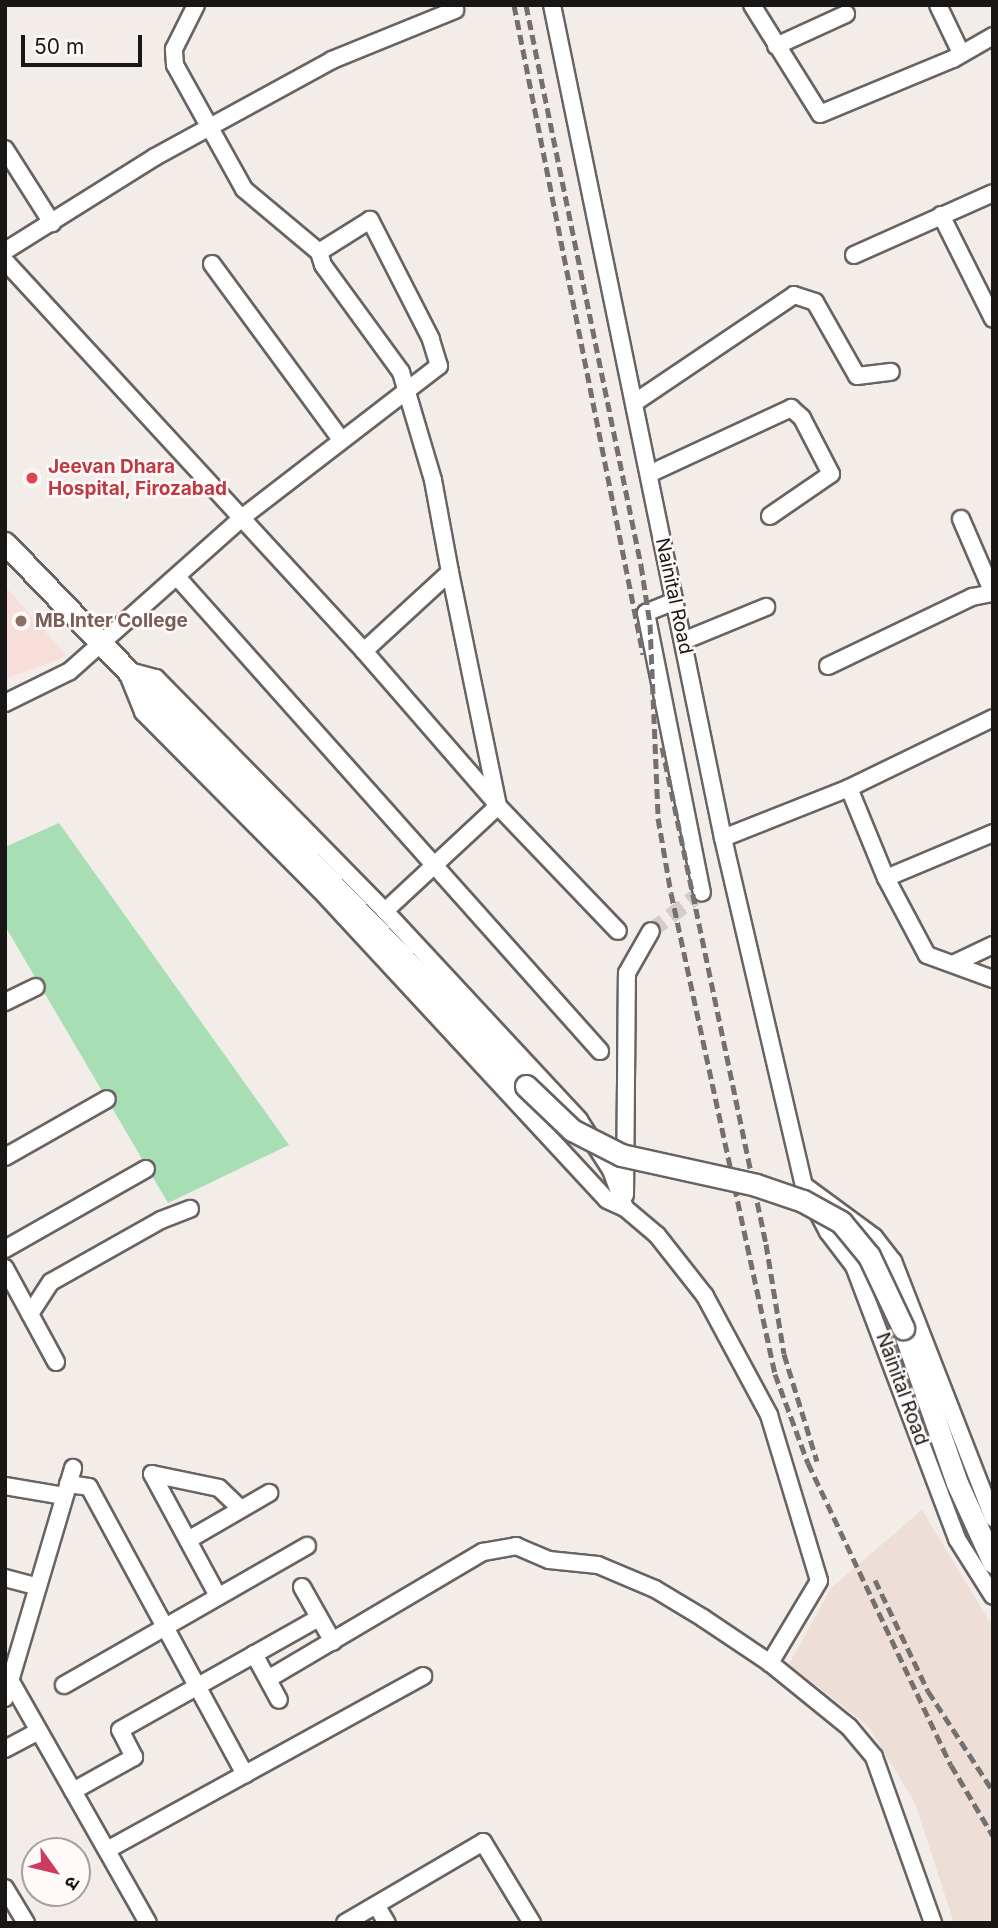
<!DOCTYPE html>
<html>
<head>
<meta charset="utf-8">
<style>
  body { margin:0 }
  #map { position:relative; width:998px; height:1928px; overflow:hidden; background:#f3edea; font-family:Inter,"Noto Sans Devanagari",sans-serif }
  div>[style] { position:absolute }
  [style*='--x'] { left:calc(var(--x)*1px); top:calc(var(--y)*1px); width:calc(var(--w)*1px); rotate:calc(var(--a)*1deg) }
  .built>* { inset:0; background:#edded8 }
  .education>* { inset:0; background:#f8ded8 }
  .green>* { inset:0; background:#a7deb3 }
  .minor-tunnel>* { height:16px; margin-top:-8px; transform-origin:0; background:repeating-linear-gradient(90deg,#d2cdca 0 16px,transparent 0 24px) }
  .roads { filter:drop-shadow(2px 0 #696361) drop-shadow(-2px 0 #696361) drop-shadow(0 2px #696361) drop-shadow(0 -2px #696361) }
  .minor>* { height:16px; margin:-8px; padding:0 8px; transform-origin:8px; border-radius:8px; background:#fff }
  .major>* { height:21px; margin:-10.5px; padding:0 10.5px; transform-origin:10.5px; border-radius:10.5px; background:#fff }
  .rail>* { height:5px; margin-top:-2.5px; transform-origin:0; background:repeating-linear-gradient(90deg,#74706f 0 10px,transparent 0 15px) }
  .bridges { filter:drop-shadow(2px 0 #696361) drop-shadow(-2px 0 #696361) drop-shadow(0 2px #696361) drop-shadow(0 -2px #696361) }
  .major-bridge>* { height:21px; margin:-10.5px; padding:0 10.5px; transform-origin:10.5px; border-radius:10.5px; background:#fff }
  .dots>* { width:19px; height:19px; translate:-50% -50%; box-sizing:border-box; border:4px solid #fffaf9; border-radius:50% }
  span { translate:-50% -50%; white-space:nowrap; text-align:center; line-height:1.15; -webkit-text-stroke:5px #fffaf9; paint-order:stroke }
  .health-label { font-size:19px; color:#be3a42; font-weight:700 }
  .left { translate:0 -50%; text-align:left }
  .street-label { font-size:19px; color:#191616 }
  .education-label { font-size:19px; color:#785e54; font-weight:700 }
  .frame { position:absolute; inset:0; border:7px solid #191616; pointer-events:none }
  .north { position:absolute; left:21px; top:1837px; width:70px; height:70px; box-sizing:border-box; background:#fffaf9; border:2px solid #a39f9e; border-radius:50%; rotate:124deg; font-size:19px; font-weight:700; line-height:28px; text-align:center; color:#191616 }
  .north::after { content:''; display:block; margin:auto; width:24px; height:32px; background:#cc3c60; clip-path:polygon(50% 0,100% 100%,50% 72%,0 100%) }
  .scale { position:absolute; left:21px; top:35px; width:121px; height:32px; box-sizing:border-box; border:4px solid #191616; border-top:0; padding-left:9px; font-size:21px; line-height:24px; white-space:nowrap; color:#191616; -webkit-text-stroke:5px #fffaf9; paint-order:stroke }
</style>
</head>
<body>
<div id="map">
  <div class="built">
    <div style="clip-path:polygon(922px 1510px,993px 1627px,993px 1923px,954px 1923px,915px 1803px,868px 1726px,789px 1664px,831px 1588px)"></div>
  </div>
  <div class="education">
    <div style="clip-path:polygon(5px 586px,67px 656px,5px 679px)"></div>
  </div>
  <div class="green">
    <div style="clip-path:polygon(59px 823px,289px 1145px,168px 1203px,5px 926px,5px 847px)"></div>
  </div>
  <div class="minor-tunnel">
    <div style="--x:651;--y:931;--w:64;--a:-37.4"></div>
  </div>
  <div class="roads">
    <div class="minor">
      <div style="--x:552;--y:5;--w:850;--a:78.4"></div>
      <div style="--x:723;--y:838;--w:357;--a:76.9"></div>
      <div style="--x:804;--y:1186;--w:52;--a:62.4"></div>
      <div style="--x:828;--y:1232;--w:43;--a:52.6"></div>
      <div style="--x:854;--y:1266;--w:292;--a:69.3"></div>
      <div style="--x:957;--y:1539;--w:67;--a:57.7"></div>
      <div style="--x:752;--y:5;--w:128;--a:58"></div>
      <div style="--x:820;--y:114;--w:144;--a:-22.5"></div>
      <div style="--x:953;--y:59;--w:46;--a:-29.9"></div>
      <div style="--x:938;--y:5;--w:51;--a:64.4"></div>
      <div style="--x:776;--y:46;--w:77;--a:-24.6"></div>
      <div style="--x:5;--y:149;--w:88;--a:57.6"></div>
      <div style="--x:941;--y:215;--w:116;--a:63.4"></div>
      <div style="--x:5;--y:251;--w:177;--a:-32.1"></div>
      <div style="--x:155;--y:157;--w:202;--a:-28.7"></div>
      <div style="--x:332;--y:60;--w:133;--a:-22.1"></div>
      <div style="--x:854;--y:255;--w:152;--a:-24"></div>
      <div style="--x:5;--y:261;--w:530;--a:47.37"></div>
      <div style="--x:364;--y:651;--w:117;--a:-42.6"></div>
      <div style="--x:450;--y:572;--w:94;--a:-100.5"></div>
      <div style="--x:433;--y:480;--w:113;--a:-106.5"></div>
      <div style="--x:401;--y:372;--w:132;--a:-126.1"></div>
      <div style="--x:323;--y:265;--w:14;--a:-107"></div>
      <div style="--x:319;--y:252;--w:98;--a:-140"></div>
      <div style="--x:244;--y:189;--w:142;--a:-119.1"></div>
      <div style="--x:175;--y:65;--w:16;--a:-94"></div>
      <div style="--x:174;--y:49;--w:49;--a:-63.4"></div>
      <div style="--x:212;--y:264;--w:216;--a:53.7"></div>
      <div style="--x:634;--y:403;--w:193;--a:-34"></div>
      <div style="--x:794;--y:295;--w:22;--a:18"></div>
      <div style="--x:815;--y:302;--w:85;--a:60.4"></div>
      <div style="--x:857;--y:376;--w:34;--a:-7"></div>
      <div style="--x:649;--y:474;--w:157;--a:-24.9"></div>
      <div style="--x:791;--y:408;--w:15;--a:42"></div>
      <div style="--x:802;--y:418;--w:63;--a:62.6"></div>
      <div style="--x:831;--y:474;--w:74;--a:145.5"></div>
      <div style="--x:961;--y:519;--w:81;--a:66.6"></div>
      <div style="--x:450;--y:572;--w:239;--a:78.4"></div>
      <div style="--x:178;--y:578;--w:634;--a:48.26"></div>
      <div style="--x:675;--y:601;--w:31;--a:158"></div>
      <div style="--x:646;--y:613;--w:285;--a:78.7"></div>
      <div style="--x:683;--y:641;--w:90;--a:-22.3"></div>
      <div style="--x:364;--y:651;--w:203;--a:49"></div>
      <div style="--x:828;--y:666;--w:160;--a:-25.6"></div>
      <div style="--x:972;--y:597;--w:21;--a:-11"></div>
      <div style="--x:129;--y:671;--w:28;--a:15"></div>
      <div style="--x:156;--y:678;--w:327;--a:45.5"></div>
      <div style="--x:385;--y:911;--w:285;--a:47.1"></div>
      <div style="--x:579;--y:1120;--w:59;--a:57.4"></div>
      <div style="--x:611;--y:1170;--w:40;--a:69.8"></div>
      <div style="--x:129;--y:677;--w:38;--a:68"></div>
      <div style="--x:143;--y:712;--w:251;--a:45.2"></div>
      <div style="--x:320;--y:890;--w:422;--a:47.2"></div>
      <div style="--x:607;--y:1200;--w:20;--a:24"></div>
      <div style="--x:625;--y:1208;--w:42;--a:40.2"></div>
      <div style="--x:657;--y:1235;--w:78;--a:51.8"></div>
      <div style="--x:705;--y:1296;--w:135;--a:61.7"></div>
      <div style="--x:769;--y:1415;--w:173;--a:73.2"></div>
      <div style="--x:819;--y:1581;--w:96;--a:120.9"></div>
      <div style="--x:5;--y:703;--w:72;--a:-26.2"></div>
      <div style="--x:70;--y:671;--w:233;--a:-41.7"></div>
      <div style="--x:244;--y:516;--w:246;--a:-37.6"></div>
      <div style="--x:439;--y:366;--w:28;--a:-107"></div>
      <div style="--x:431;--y:339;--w:134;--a:-117.1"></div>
      <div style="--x:370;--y:220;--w:60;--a:147.9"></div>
      <div style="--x:849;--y:788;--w:160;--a:-25.9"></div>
      <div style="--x:723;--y:838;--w:136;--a:-21.6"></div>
      <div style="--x:849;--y:788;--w:97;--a:67.7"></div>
      <div style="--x:886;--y:878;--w:116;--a:-22.8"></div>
      <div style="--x:886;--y:878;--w:87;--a:62"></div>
      <div style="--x:927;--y:955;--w:70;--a:20"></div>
      <div style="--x:385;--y:911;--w:154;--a:-42.9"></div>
      <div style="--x:498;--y:806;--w:173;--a:46.2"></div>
      <div style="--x:955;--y:963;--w:42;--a:-25.3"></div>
      <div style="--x:5;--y:1002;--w:34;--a:-26"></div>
      <div style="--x:5;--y:1157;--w:117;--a:-29.6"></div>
      <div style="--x:806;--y:1187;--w:84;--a:36.3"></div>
      <div style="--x:874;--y:1237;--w:31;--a:52"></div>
      <div style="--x:893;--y:1261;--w:276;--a:68.7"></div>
      <div style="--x:625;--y:1195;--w:222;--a:-89.5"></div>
      <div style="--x:627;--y:973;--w:48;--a:-60.3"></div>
      <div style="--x:5;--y:1249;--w:162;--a:-29.6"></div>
      <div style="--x:5;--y:1268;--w:107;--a:61.5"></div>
      <div style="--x:30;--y:1314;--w:38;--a:-57"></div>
      <div style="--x:51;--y:1282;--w:126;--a:-29.4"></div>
      <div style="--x:161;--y:1220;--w:31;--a:-21"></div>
      <div style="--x:152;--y:1474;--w:139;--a:61.6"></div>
      <div style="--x:152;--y:1474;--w:68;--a:11.8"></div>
      <div style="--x:219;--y:1488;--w:30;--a:44"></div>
      <div style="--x:68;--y:1484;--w:21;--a:8"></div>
      <div style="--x:89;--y:1487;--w:327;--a:61.5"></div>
      <div style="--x:5;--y:1486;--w:60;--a:9.6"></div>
      <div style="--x:188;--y:1540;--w:94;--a:-30.1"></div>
      <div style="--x:5;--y:1578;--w:34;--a:15"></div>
      <div style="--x:302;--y:1587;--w:63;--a:60.6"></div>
      <div style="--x:254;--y:1654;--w:52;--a:61.5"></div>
      <div style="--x:268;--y:1679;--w:250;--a:-30.6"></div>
      <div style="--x:483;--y:1552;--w:34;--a:-10"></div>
      <div style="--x:516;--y:1546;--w:36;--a:23"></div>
      <div style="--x:549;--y:1560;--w:49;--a:5.8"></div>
      <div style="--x:598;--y:1565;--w:62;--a:22.8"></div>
      <div style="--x:655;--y:1589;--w:56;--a:31.1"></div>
      <div style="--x:703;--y:1618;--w:81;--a:33.9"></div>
      <div style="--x:770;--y:1663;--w:102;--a:39"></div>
      <div style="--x:849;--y:1727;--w:39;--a:50"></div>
      <div style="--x:874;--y:1757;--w:176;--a:70.4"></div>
      <div style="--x:10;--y:1680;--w:279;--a:60.4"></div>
      <div style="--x:64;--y:1685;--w:280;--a:-29.8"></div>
      <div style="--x:5;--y:1698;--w:240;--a:-73.5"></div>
      <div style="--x:5;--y:1749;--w:38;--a:-28"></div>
      <div style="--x:73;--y:1791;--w:70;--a:-29.1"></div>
      <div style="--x:134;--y:1757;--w:30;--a:-117"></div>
      <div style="--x:120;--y:1730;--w:228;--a:-29.4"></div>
      <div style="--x:107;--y:1850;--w:361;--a:-28.8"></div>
      <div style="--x:5;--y:1888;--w:41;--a:59"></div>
      <div style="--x:376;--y:1905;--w:21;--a:59"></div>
      <div style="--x:345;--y:1923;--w:160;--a:-30.4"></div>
      <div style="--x:483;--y:1842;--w:95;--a:58.8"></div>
    </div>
    <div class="major">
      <div style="--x:5;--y:543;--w:753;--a:46.18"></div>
      <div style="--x:903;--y:1328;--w:164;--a:70.8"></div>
      <div style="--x:957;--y:1483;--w:87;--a:65.5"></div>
    </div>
  </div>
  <div class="rail">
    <div style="--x:514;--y:5;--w:662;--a:78.76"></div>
    <div style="--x:526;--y:5;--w:572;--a:78.4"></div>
    <div style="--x:641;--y:565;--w:60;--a:81.3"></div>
    <div style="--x:650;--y:624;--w:194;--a:87.6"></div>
    <div style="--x:658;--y:818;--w:76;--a:80.2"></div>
    <div style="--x:671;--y:893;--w:492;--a:77.8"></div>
    <div style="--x:775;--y:1374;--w:95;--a:69.7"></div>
    <div style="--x:808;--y:1463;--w:334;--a:64.7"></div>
    <div style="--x:951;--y:1765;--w:82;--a:59.4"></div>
    <div style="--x:662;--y:747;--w:508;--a:78.18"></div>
    <div style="--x:766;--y:1244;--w:111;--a:80.7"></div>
    <div style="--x:784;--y:1354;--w:112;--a:72.9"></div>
    <div style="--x:875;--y:1580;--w:123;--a:64.5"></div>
    <div style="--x:928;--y:1691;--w:119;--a:57"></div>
  </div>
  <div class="bridges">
    <div class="major-bridge">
      <div style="--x:526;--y:1086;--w:64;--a:43.7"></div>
      <div style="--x:572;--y:1130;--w:55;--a:27"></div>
      <div style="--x:621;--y:1155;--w:138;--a:12.5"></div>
      <div style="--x:756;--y:1185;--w:50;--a:18.8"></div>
      <div style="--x:803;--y:1201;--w:43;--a:28.9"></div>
      <div style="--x:841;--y:1222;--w:44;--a:50.5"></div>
      <div style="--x:869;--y:1256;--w:80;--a:64.7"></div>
    </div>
  </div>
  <div class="dots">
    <div style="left:32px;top:478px;background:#e0444e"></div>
    <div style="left:21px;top:621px;background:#8d6e63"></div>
  </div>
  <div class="health-label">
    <span class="left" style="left:48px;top:478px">Jeevan Dhara<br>Hospital, Firozabad</span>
  </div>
  <div class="street-label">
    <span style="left:674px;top:596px;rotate:78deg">Nainital Road</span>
    <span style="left:902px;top:1389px;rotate:70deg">Nainital Road</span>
  </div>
  <div class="education-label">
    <span class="left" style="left:35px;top:621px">MB Inter College</span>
  </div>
  <div class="frame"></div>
  <div class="north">उ</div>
  <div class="scale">50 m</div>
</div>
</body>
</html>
